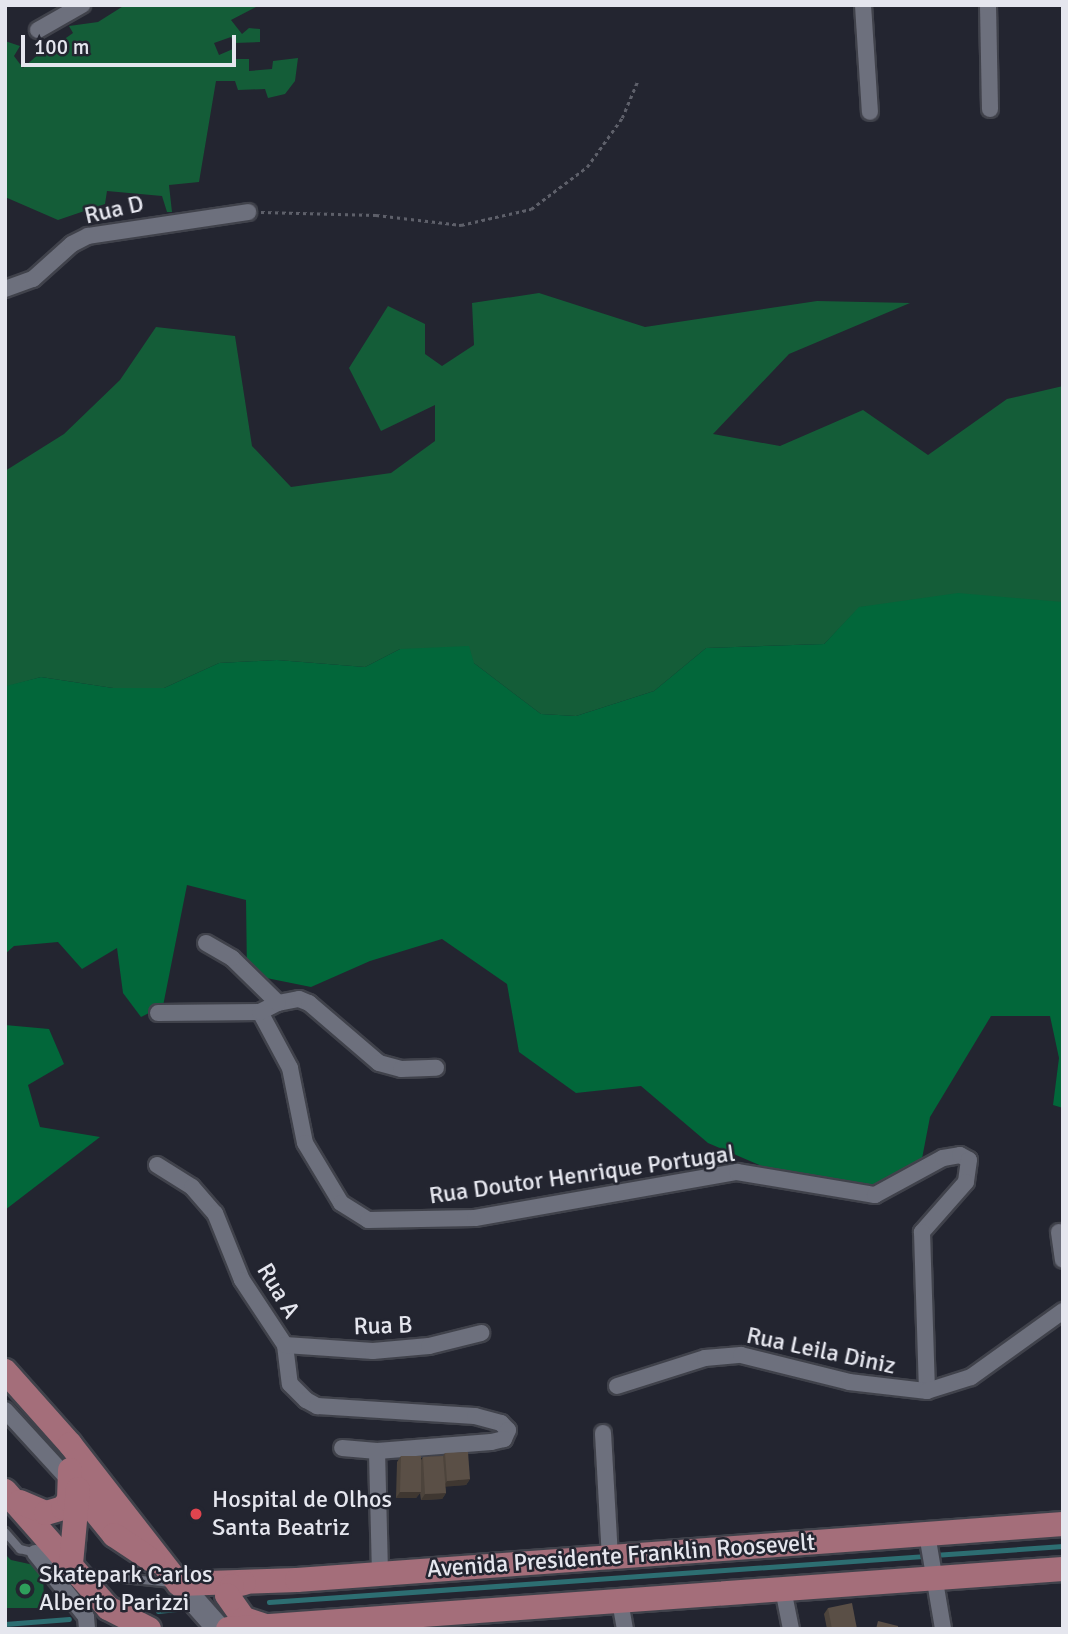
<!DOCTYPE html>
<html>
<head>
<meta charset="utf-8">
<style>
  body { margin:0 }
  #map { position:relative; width:1068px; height:1634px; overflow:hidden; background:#232530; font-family:Signika,sans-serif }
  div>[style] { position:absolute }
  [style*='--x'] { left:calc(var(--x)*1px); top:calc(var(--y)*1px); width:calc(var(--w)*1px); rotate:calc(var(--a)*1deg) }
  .green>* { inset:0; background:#145d38 }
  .forest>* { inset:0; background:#02673a }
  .stream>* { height:4.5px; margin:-2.25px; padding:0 2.25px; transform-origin:2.25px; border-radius:2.25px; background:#2d6e72 }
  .path>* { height:2.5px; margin-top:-1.25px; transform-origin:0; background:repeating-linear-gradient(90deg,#5e606a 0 3.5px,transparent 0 7px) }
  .roads { filter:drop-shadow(2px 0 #40424b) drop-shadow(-2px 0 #40424b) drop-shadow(0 2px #40424b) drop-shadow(0 -2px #40424b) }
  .lane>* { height:8px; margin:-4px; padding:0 4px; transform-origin:4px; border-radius:4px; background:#6d707d }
  .street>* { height:16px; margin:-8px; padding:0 8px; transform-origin:8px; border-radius:8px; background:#6d707d }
  .secondary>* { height:23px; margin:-11.5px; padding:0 11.5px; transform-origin:11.5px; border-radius:11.5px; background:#6d707d }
  .primary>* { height:24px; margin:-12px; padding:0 12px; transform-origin:12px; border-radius:12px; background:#a46e7a }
  .wall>* { inset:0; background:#4d443c }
  .shaded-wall>* { inset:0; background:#3f3731 }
  .building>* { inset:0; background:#5a4f46 }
  .dots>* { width:19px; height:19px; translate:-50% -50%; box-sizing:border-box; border:4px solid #232530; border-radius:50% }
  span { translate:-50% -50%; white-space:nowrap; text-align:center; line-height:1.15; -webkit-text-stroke:5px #232530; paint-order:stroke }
  .street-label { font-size:24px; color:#e5e6ee }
  .poi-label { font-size:24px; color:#e5e6ee }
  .left { translate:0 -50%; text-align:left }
  .frame { position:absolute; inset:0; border:7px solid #e5e6ee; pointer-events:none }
  .scale { position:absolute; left:21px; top:35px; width:215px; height:32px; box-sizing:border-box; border:4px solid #e5e6ee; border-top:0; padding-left:9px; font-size:21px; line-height:24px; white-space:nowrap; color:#e5e6ee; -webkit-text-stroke:5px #232530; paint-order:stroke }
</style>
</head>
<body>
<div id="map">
  <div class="green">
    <div style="clip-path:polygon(125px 5px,260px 5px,231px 20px,242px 34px,249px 28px,260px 29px,260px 42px,234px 43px,231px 37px,214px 43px,219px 55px,233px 49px,235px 59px,249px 59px,249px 71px,272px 69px,273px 61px,298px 58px,295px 81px,285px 94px,268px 98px,265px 89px,238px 90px,235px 81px,216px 81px,199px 182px,169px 185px,172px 212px,167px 212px,162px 196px,107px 191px,105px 204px,58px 220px,5px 197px,5px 41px,20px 46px,14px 56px,23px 68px,50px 44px,56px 45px,73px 33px,69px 26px,98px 22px)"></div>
    <div style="clip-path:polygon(539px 293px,645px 327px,817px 301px,910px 303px,789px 354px,713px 434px,780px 446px,863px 410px,928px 455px,1007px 399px,1063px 386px,1063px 602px,860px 607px,824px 644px,706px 648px,654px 691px,576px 716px,541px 714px,474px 663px,400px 649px,365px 667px,277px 660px,219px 663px,164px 688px,113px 688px,41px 677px,5px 687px,5px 471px,64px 434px,120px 380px,156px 327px,235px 336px,252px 446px,291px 487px,391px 473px,435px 441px,435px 405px,381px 431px,349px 368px,388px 306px,425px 324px,425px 354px,442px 366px,474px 345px,472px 303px)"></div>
    <div style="clip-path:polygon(5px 1554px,11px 1560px,43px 1567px,44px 1604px,40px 1608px,5px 1608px)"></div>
  </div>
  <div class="forest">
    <div style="clip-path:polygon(958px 593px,1063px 602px,1063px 1108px,1053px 1105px,1059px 1058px,1050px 1016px,991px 1016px,930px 1117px,920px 1169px,870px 1187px,778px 1173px,708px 1143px,641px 1086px,576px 1093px,519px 1052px,507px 984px,442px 939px,370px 961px,311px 987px,247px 974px,246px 900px,187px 885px,163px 1006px,141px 1017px,123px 993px,117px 948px,82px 969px,58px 942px,14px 946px,5px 954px,6px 686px,41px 677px,113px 688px,164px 688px,219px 663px,277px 660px,365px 667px,400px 649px,469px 646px,474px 663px,541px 714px,576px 716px,654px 691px,706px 648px,824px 644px,859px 607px)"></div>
    <div style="clip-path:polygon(5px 1025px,49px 1029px,64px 1064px,28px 1085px,40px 1127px,100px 1137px,5px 1210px)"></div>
  </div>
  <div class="stream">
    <div style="--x:934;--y:1555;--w:129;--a:-4"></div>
    <div style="--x:269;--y:1602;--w:659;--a:-4.01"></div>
    <div style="--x:158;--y:1611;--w:31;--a:-6"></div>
    <div style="--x:5;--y:1624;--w:64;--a:-4.5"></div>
  </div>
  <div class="path">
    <div style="--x:261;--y:212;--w:115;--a:1.5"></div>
    <div style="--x:376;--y:215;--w:86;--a:6.7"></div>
    <div style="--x:461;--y:225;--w:72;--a:-12.9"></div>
    <div style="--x:531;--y:209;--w:70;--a:-36.9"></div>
    <div style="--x:587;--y:167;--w:60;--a:-54.5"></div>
    <div style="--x:622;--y:118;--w:41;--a:-67.2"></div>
  </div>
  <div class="roads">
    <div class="lane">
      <div style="--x:5;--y:1532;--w:23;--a:49"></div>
      <div style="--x:20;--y:1549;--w:16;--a:14"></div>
      <div style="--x:85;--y:1574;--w:85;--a:6"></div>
    </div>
    <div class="street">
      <div style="--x:863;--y:5;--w:107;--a:86.3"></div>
      <div style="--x:988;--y:5;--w:104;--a:88.9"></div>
      <div style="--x:38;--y:30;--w:51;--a:-29.6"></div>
      <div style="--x:5;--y:289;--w:30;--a:-20"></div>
      <div style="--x:33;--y:279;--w:52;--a:-41.9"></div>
      <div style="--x:72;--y:244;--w:18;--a:-27"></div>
      <div style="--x:88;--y:236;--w:162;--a:-8.5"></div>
      <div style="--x:278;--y:1003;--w:21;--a:-11"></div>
      <div style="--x:299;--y:999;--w:11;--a:22"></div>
      <div style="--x:309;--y:1003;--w:92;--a:40.6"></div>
      <div style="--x:379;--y:1063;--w:23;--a:15"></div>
      <div style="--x:401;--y:1069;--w:35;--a:-2"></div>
      <div style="--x:260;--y:1012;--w:64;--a:61.8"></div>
      <div style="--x:290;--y:1068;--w:76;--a:78.7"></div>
      <div style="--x:305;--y:1143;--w:70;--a:59"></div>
      <div style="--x:341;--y:1203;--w:32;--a:32"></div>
      <div style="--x:368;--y:1220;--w:107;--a:-1.1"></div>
      <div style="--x:475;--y:1218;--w:266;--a:-10"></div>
      <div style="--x:737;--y:1172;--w:140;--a:9.5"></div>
      <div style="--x:875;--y:1195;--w:77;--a:-28.6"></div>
      <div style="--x:943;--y:1158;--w:17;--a:-10"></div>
      <div style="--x:960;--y:1155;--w:10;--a:29"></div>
      <div style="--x:969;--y:1160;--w:22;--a:98"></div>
      <div style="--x:966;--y:1182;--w:67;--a:131.3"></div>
      <div style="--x:922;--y:1232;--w:159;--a:88.2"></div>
      <div style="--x:158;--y:1013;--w:102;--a:-0.6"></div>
      <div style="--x:260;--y:1012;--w:20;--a:-27"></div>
      <div style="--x:278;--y:1003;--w:64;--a:-135.6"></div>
      <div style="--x:232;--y:958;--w:30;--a:-150"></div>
      <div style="--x:157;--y:1165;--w:41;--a:32.2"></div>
      <div style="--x:192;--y:1187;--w:35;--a:49"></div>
      <div style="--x:215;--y:1213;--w:72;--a:68.1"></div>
      <div style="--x:242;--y:1280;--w:78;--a:56.5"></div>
      <div style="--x:285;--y:1345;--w:39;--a:83"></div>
      <div style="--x:290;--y:1384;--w:23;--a:45"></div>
      <div style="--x:306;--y:1400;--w:13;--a:29"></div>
      <div style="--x:317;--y:1406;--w:158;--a:3.6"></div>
      <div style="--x:475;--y:1416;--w:27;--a:15"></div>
      <div style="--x:501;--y:1423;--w:10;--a:45"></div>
      <div style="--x:508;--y:1430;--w:10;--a:114"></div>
      <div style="--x:504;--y:1439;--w:13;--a:167"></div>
      <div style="--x:491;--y:1442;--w:114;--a:175.5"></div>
      <div style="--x:377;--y:1451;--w:35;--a:-175"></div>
      <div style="--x:1059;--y:1232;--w:28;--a:82"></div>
      <div style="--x:285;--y:1345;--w:88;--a:3.9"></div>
      <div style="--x:373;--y:1351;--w:56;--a:-5.1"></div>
      <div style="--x:429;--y:1346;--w:54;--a:-14"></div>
      <div style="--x:617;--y:1386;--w:92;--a:-17.7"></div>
      <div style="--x:705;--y:1358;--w:36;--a:-5"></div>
      <div style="--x:741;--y:1355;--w:111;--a:14"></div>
      <div style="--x:849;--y:1382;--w:79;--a:6.6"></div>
      <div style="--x:927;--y:1391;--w:46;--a:-17.7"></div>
      <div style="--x:971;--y:1377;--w:113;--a:-35.7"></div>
      <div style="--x:5;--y:1410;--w:96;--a:47.5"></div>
      <div style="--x:603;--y:1433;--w:124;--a:86.8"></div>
      <div style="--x:377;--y:1451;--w:123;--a:88.6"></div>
      <div style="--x:927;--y:1534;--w:96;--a:80.4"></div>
      <div style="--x:35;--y:1553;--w:82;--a:51.4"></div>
      <div style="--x:86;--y:1617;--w:12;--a:85"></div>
      <div style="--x:783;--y:1589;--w:41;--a:78.7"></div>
      <div style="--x:620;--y:1601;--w:28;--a:80"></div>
    </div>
    <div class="secondary">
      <div style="--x:179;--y:1584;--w:60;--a:48.4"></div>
    </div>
    <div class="primary">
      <div style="--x:5;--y:1371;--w:98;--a:48.3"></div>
      <div style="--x:70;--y:1444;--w:177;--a:52.1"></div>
      <div style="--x:179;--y:1584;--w:118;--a:-1.9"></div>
      <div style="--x:297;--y:1580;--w:768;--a:-4.18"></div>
      <div style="--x:70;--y:1481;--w:70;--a:50.8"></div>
      <div style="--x:114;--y:1535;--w:47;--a:33.7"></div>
      <div style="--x:5;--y:1491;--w:156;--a:48.6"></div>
      <div style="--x:108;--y:1608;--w:46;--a:27.1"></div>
      <div style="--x:20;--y:1502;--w:28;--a:23"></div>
      <div style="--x:46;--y:1513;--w:18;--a:-16"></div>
      <div style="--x:63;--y:1508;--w:10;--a:-53"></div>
      <div style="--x:69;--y:1500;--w:30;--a:-88"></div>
      <div style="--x:71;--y:1564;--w:75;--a:-84.7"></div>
      <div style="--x:244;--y:1583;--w:12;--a:166"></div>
      <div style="--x:232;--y:1586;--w:10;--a:119"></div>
      <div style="--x:227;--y:1595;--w:29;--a:55"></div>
      <div style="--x:244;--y:1619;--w:23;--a:18"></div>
      <div style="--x:228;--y:1629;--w:837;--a:-4.11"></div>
    </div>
  </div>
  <div class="wall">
    <div style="clip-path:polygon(445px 1453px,470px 1479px,466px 1485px,445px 1486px,446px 1493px,442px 1499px,421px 1500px,420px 1493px,416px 1498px,396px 1498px,397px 1462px,401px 1456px,421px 1460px,423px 1457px,443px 1456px)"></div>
    <div style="clip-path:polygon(828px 1608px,857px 1629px,827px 1629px,824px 1614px)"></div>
  </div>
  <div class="shaded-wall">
    <div style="clip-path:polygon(470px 1479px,466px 1485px,443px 1487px,447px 1481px)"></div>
    <div style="clip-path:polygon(400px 1492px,421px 1492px,416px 1498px,396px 1498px)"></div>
    <div style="clip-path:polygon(446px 1493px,442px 1499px,421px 1500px,425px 1494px)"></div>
  </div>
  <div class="building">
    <div style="clip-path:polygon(468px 1452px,470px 1479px,447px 1481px,445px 1453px)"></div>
    <div style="clip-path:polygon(401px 1456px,421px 1456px,421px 1492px,400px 1492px)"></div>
    <div style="clip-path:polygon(443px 1456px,446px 1493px,425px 1494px,423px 1457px)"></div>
    <div style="clip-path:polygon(852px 1603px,857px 1629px,832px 1629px,828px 1608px)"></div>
    <div style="clip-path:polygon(878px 1621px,898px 1626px,898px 1629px,876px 1629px)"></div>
  </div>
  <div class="dots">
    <div style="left:196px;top:1514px;background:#e0444e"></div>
    <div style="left:25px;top:1589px;background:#2e9e5b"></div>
  </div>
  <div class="street-label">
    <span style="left:114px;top:210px;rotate:-13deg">Rua D</span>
    <span style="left:582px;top:1175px;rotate:-8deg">Rua Doutor Henrique Portugal</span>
    <span style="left:278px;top:1291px;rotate:59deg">Rua A</span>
    <span style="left:383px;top:1326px;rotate:-2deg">Rua B</span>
    <span style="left:821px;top:1351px;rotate:12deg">Rua Leila Diniz</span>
    <span style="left:621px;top:1556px;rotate:-4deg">Avenida Presidente Franklin Roosevelt</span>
  </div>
  <div class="poi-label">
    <span class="left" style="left:212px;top:1514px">Hospital de Olhos<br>Santa Beatriz</span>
    <span class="left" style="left:39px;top:1589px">Skatepark Carlos<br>Alberto Parizzi</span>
  </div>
  <div class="frame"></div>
  <div class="scale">100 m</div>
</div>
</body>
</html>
